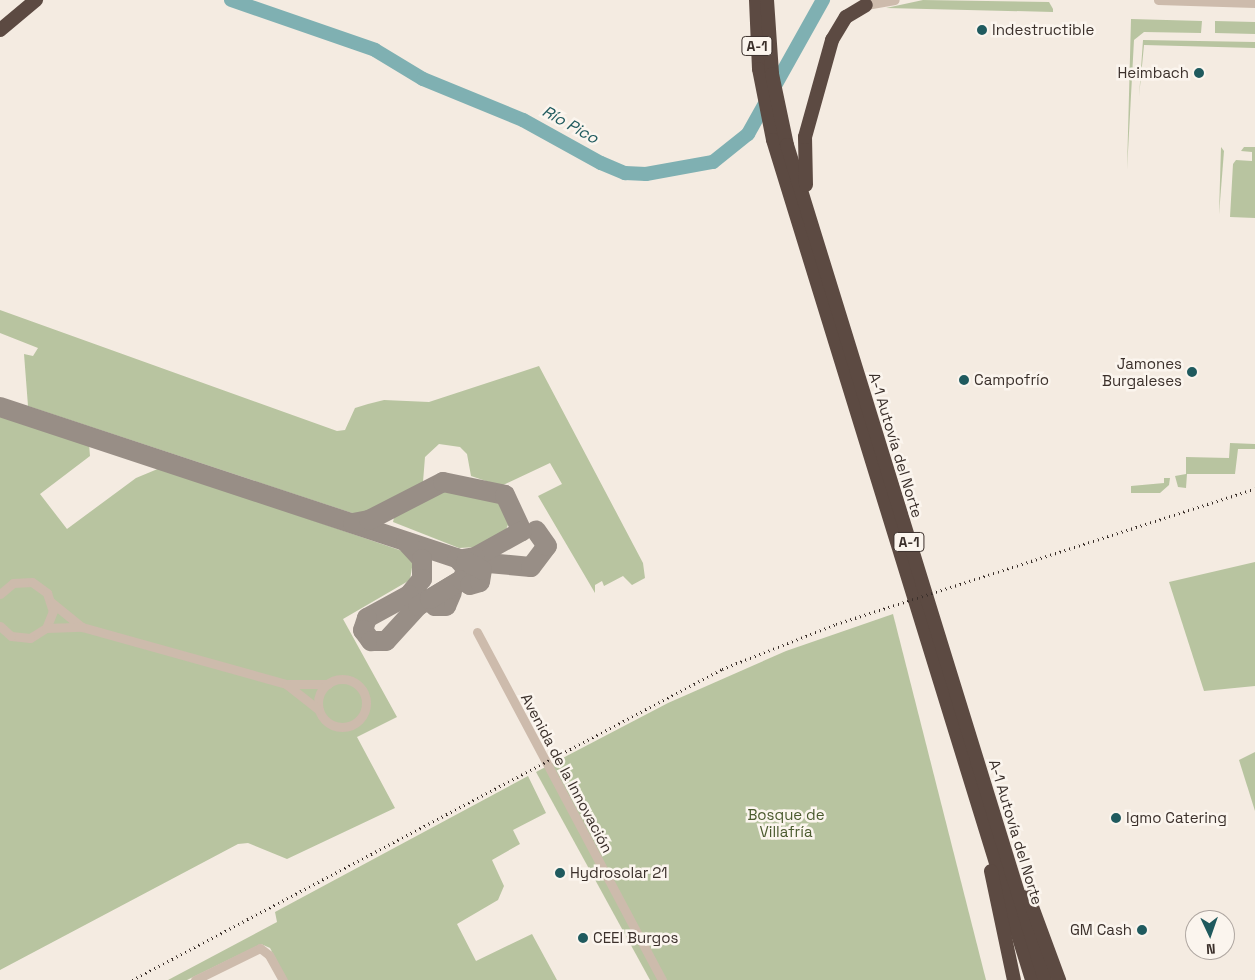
<!DOCTYPE html>
<html>
<head>
<meta charset="utf-8">
<style>
  body { margin:0 }
  #map { position:relative; width:1255px; height:980px; overflow:hidden; background:#f4ebe1; font-family:"Space Grotesk",sans-serif }
  div>[style] { position:absolute }
  [style*='--x'] { left:calc(var(--x)*1px); top:calc(var(--y)*1px); width:calc(var(--w)*1px); rotate:calc(var(--a)*1deg) }
  .green>* { inset:0; background:#b8c4a0 }
  .river>* { height:14px; margin:-7px; padding:0 7px; transform-origin:7px; border-radius:7px; background:#7fb0b2 }
  .taxiway>* { height:20px; margin:-10px; padding:0 10px; transform-origin:10px; border-radius:10px; background:#988e86 }
  .minor>* { height:9px; margin:-4.5px; padding:0 4.5px; transform-origin:4.5px; border-radius:4.5px; background:#cdbbac }
  .minor>.ring { margin:-4.5px; padding:0; box-sizing:content-box; background:none; border:9px solid #cdbbac; border-radius:50% }
  .highway>* { height:14px; margin:-7px; padding:0 7px; transform-origin:7px; border-radius:7px; background:#5c4a42 }
  .rail>* { height:2.5px; margin-top:-1.25px; transform-origin:0; background:repeating-linear-gradient(90deg,#3b302b 0 1px,transparent 0 5px) }
  .dots>* { width:14px; height:14px; translate:-50% -50%; box-sizing:border-box; border:2px solid #fbf5ee; border-radius:50% }
  span { translate:-50% -50%; white-space:nowrap; text-align:center; line-height:1.15; -webkit-text-stroke:5px #fbf5ee; paint-order:stroke }
  .shield-label span { padding:1px 4px; background:#fbf5ee; border:1px solid; border-radius:4px; -webkit-text-stroke-width:0 }
  .shield-label { font-size:14px; color:#3b302b; font-weight:700 }
  .poi-label { font-size:15px; color:#3b302b }
  .left { translate:0 -50%; text-align:left }
  .right { translate:-100% -50%; text-align:right }
  .street-label { font-size:15px; color:#3b302b }
  .park-label { font-size:15px; color:#4a5a2e }
  .water-label { font-size:16px; color:#1f5a5e; font-style:italic }
  .north { position:absolute; left:1185px; top:910px; width:50px; height:50px; box-sizing:border-box; background:#fbf5ee; border:1px solid #aea6a0; border-radius:50%; rotate:177deg; font-size:14px; font-weight:700; line-height:20px; text-align:center; color:#3b302b }
  .north::after { content:''; display:block; margin:auto; width:18px; height:22px; background:#1f5a5e; clip-path:polygon(50% 0,100% 100%,50% 72%,0 100%) }
</style>
</head>
<body>
<div id="map">
  <div class="green">
    <div style="clip-path:polygon(923px 0,1049px 2px,1053px 9px,1053px 12px,886px 8px)"></div>
    <div style="clip-path:polygon(1131px 19px,1202px 21px,1201px 33px,1144px 32px,1134px 40px,1127px 170px)"></div>
    <div style="clip-path:polygon(1215px 21px,1255px 22px,1255px 34px,1215px 33px)"></div>
    <div style="clip-path:polygon(1143px 40px,1255px 42px,1255px 48px,1144px 45px,1139px 97px)"></div>
    <div style="clip-path:polygon(1221px 147px,1224px 151px,1219px 214px)"></div>
    <div style="clip-path:polygon(1244px 147px,1255px 147px,1255px 218px,1230px 217px,1233px 164px,1236px 160px,1252px 161px,1252px 152px,1241px 151px)"></div>
    <div style="clip-path:polygon(0 310px,337px 431px,345px 430px,355px 408px,368px 404px,384px 400px,429px 402px,539px 366px,643px 563px,645px 578px,632px 585px,623px 576px,604px 586px,602px 581px,595px 585px,595px 593px,538px 496px,562px 484px,550px 463px,501px 486px,471px 476px,467px 454px,460px 447px,439px 444px,425px 457px,423px 482px,364px 514px,355px 514px,28px 406px,24px 354px,33px 356px,38px 348px,0 333px)"></div>
    <div style="clip-path:polygon(0 415px,89px 444px,90px 456px,40px 494px,67px 529px,136px 478px,160px 468px,408px 553px,413px 561px,410px 580px,343px 619px,397px 717px,357px 737px,395px 808px,287px 859px,248px 843px,238px 844px,0 970px)"></div>
    <div style="clip-path:polygon(1230px 443px,1255px 444px,1255px 449px,1238px 449px,1235px 474px,1187px 474px,1186px 488px,1178px 487px,1175px 476px,1186px 474px,1186px 457px,1229px 458px)"></div>
    <div style="clip-path:polygon(1164px 478px,1170px 478px,1169px 485px,1160px 493px,1131px 493px,1131px 486px,1164px 483px)"></div>
    <div style="clip-path:polygon(454px 488px,499px 501px,510px 520px,505px 532px,476px 547px,459px 548px,393px 522px,395px 513px,438px 491px)"></div>
    <div style="clip-path:polygon(1255px 562px,1255px 686px,1204px 691px,1169px 582px)"></div>
    <div style="clip-path:polygon(893px 614px,986px 980px,650px 980px,536px 772px,668px 703px,786px 651px)"></div>
    <div style="clip-path:polygon(1255px 752px,1255px 811px,1239px 760px)"></div>
    <div style="clip-path:polygon(528px 776px,546px 813px,513px 830px,520px 844px,492px 860px,504px 886px,498px 900px,457px 924px,476px 961px,532px 934px,557px 980px,287px 980px,270px 948px,261px 944px,187px 980px,168px 980px,277px 922px,275px 912px)"></div>
  </div>
  <div class="river">
    <div style="--x:231;--y:0;--w:152;--a:19.1"></div>
    <div style="--x:375;--y:50;--w:56;--a:31.1"></div>
    <div style="--x:423;--y:79;--w:108;--a:22.3"></div>
    <div style="--x:523;--y:120;--w:89;--a:28.9"></div>
    <div style="--x:601;--y:163;--w:26;--a:23"></div>
    <div style="--x:625;--y:173;--w:21;--a:3"></div>
    <div style="--x:646;--y:174;--w:68;--a:-10.2"></div>
    <div style="--x:713;--y:162;--w:45;--a:-38.7"></div>
    <div style="--x:748;--y:134;--w:154;--a:-60.8"></div>
  </div>
  <div class="taxiway">
    <div style="--x:0;--y:407;--w:491;--a:18.3"></div>
    <div style="--x:466;--y:561;--w:65;--a:5.3"></div>
    <div style="--x:531;--y:567;--w:26;--a:-53"></div>
    <div style="--x:547;--y:546;--w:19;--a:-125"></div>
    <div style="--x:353;--y:523;--w:16;--a:-11"></div>
    <div style="--x:369;--y:520;--w:83;--a:-27.2"></div>
    <div style="--x:443;--y:482;--w:63;--a:11.8"></div>
    <div style="--x:505;--y:495;--w:40;--a:65"></div>
    <div style="--x:522;--y:531;--w:54;--a:151"></div>
    <div style="--x:475;--y:557;--w:11;--a:170"></div>
    <div style="--x:406;--y:542;--w:23;--a:47"></div>
    <div style="--x:422;--y:559;--w:20;--a:90"></div>
    <div style="--x:422;--y:579;--w:21;--a:129"></div>
    <div style="--x:409;--y:595;--w:48;--a:151.3"></div>
    <div style="--x:367;--y:618;--w:13;--a:108"></div>
    <div style="--x:363;--y:630;--w:14;--a:54"></div>
    <div style="--x:371;--y:641;--w:15;--a:0"></div>
    <div style="--x:386;--y:641;--w:47;--a:-47.6"></div>
    <div style="--x:418;--y:606;--w:52;--a:-31"></div>
    <div style="--x:463;--y:579;--w:11;--a:-75"></div>
    <div style="--x:466;--y:568;--w:13;--a:-132"></div>
    <div style="--x:452;--y:592;--w:15;--a:113"></div>
    <div style="--x:446;--y:606;--w:11;--a:180"></div>
    <div style="--x:435;--y:606;--w:9;--a:-126"></div>
    <div style="--x:430;--y:599;--w:37;--a:-31"></div>
    <div style="--x:462;--y:580;--w:9;--a:32"></div>
    <div style="--x:470;--y:585;--w:10;--a:-17"></div>
    <div style="--x:480;--y:582;--w:12;--a:-81"></div>
    <div style="--x:482;--y:570;--w:18;--a:-151"></div>
  </div>
  <div class="minor">
    <div style="--x:1158;--y:0;--w:97;--a:1.8"></div>
    <div style="--x:866;--y:5;--w:29;--a:-10"></div>
    <div style="--x:0;--y:594;--w:17;--a:-40"></div>
    <div style="--x:13;--y:583;--w:19;--a:-3"></div>
    <div style="--x:32;--y:582;--w:19;--a:36"></div>
    <div style="--x:47;--y:593;--w:19;--a:72"></div>
    <div style="--x:53;--y:611;--w:18;--a:112"></div>
    <div style="--x:46;--y:628;--w:19;--a:148"></div>
    <div style="--x:30;--y:638;--w:19;--a:-174"></div>
    <div style="--x:11;--y:636;--w:15;--a:-138"></div>
    <div style="--x:51;--y:602;--w:40;--a:39"></div>
    <div style="--x:82;--y:627;--w:212;--a:15.6"></div>
    <div style="--x:286;--y:684;--w:42;--a:0"></div>
    <div style="--x:46;--y:628;--w:36;--a:-2"></div>
    <div style="--x:477;--y:632;--w:394;--a:62"></div>
    <div class="ring" style="left:318px;top:679px;width:39px;height:39px"></div>
    <div style="--x:286;--y:684;--w:42;--a:38.2"></div>
    <div style="--x:195;--y:980;--w:72;--a:-26.2"></div>
    <div style="--x:260;--y:948;--w:11;--a:38"></div>
    <div style="--x:269;--y:955;--w:29;--a:61"></div>
  </div>
  <div class="highway">
    <div style="--x:756;--y:0;--w:69;--a:87.5"></div>
    <div style="--x:759;--y:69;--w:72;--a:78.8"></div>
    <div style="--x:773;--y:140;--w:879;--a:72.86"></div>
    <div style="--x:767;--y:0;--w:74;--a:86.1"></div>
    <div style="--x:772;--y:74;--w:73;--a:78.1"></div>
    <div style="--x:787;--y:145;--w:874;--a:72.83"></div>
    <div style="--x:0;--y:30;--w:47;--a:-39.8"></div>
    <div style="--x:806;--y:185;--w:48;--a:-91.2"></div>
    <div style="--x:805;--y:137;--w:101;--a:-74.4"></div>
    <div style="--x:832;--y:40;--w:27;--a:-59"></div>
    <div style="--x:846;--y:17;--w:23;--a:-31"></div>
    <div style="--x:991;--y:871;--w:111;--a:78.1"></div>
    <div style="--x:1028;--y:896;--w:90;--a:69.7"></div>
  </div>
  <div class="rail">
    <div style="--x:132;--y:980;--w:667;--a:-27.79"></div>
    <div style="--x:722;--y:669;--w:123;--a:-21.5"></div>
    <div style="--x:836;--y:624;--w:440;--a:-17.9"></div>
  </div>
  <div class="dots">
    <div style="left:982px;top:30px;background:#1f5a5e"></div>
    <div style="left:1199px;top:73px;background:#1f5a5e"></div>
    <div style="left:1192px;top:372px;background:#1f5a5e"></div>
    <div style="left:964px;top:380px;background:#1f5a5e"></div>
    <div style="left:1116px;top:818px;background:#1f5a5e"></div>
    <div style="left:560px;top:873px;background:#1f5a5e"></div>
    <div style="left:1142px;top:930px;background:#1f5a5e"></div>
    <div style="left:583px;top:938px;background:#1f5a5e"></div>
  </div>
  <div class="shield-label">
    <span style="left:757px;top:46px">A-1</span>
    <span style="left:909px;top:542px">A-1</span>
  </div>
  <div class="poi-label">
    <span class="left" style="left:992px;top:30px">Indestructible</span>
    <span class="right" style="left:1189px;top:73px">Heimbach</span>
    <span class="right" style="left:1182px;top:372px">Jamones<br>Burgaleses</span>
    <span class="left" style="left:974px;top:380px">Campofrío</span>
    <span class="left" style="left:1126px;top:818px">Igmo Catering</span>
    <span class="left" style="left:570px;top:873px">Hydrosolar 21</span>
    <span class="right" style="left:1132px;top:930px">GM Cash</span>
    <span class="left" style="left:593px;top:938px">CEEI Burgos</span>
  </div>
  <div class="street-label">
    <span style="left:896px;top:445px;rotate:73deg">A-1 Autovía del Norte</span>
    <span style="left:567px;top:773px;rotate:62deg">Avenida de la Innovación</span>
    <span style="left:1016px;top:832px;rotate:73deg">A-1 Autovía del Norte</span>
  </div>
  <div class="park-label">
    <span style="left:786px;top:823px">Bosque de<br>Villafría</span>
  </div>
  <div class="water-label">
    <span style="left:570px;top:125px;rotate:29deg">Río Pico</span>
  </div>
  <div class="north">N</div>
</div>
</body>
</html>
